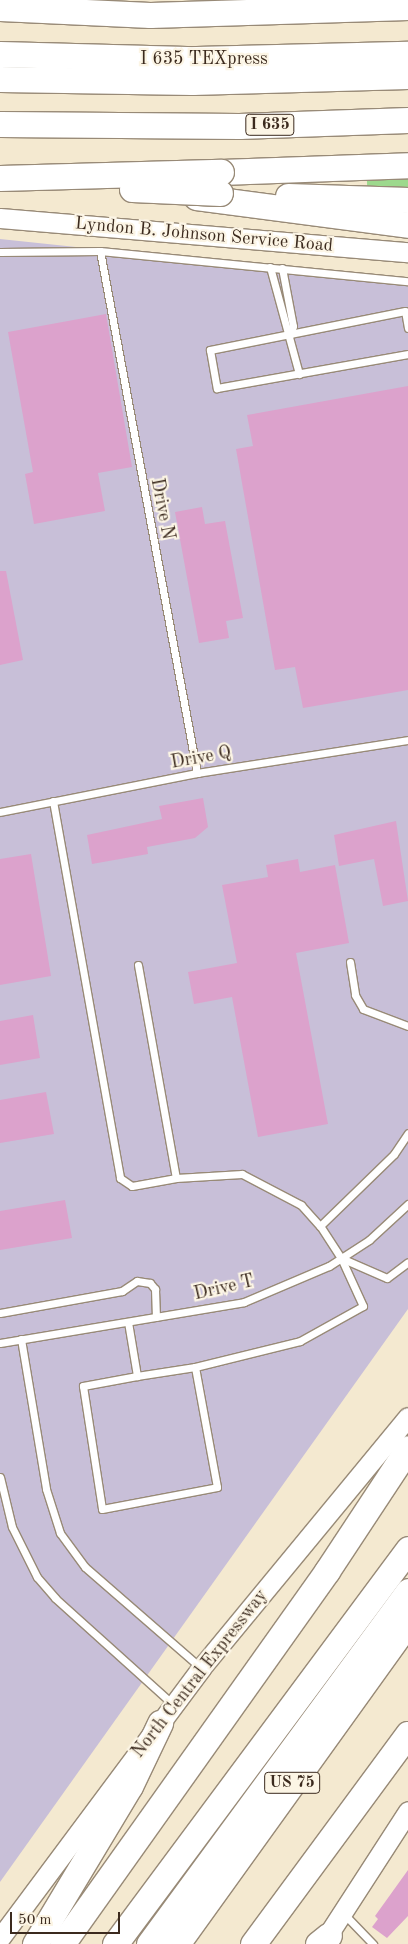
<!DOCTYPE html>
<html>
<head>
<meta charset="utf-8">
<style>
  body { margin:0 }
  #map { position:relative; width:408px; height:1944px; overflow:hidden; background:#f4e9d0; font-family:"Old Standard TT",serif }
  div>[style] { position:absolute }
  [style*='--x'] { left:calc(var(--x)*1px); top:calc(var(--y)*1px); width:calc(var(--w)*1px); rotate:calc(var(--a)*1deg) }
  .industrial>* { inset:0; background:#c8bfd8 }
  .green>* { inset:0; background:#9dd98d }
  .building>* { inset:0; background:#dca2cc }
  .roads { filter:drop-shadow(1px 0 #988a77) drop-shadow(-1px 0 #988a77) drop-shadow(0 1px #988a77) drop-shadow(0 -1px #988a77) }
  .lane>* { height:7px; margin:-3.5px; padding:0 3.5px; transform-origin:3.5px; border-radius:3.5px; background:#fff }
  .secondary>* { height:19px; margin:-9.5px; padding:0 9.5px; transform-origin:9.5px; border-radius:9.5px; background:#fff }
  .highway>* { height:25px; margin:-12.5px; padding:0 12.5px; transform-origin:12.5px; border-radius:12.5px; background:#fff }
  .bridges { filter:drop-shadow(1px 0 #988a77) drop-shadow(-1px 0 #988a77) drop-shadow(0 1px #988a77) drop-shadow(0 -1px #988a77) }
  .highway-bridge>* { height:25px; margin:-12.5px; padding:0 12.5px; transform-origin:12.5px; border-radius:12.5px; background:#fff }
  span { translate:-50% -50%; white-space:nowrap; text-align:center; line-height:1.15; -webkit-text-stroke:4.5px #fcf5e5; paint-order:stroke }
  .shield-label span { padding:1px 4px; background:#fcf5e5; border:1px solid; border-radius:4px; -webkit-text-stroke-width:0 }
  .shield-label { font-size:16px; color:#3b2a1e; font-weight:700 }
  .street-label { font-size:18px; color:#3b2a1e }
  .scale { position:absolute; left:10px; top:1912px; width:110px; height:22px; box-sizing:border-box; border:2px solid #3b2a1e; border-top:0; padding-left:6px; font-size:15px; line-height:18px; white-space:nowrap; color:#3b2a1e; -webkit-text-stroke:4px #fcf5e5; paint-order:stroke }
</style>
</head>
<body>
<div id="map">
  <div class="industrial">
    <div style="clip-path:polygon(0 239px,408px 282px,408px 1309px,0 1882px)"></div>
  </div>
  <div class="green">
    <div style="clip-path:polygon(408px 154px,408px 211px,368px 208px,366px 156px)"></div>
  </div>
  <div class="building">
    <div style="clip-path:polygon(106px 314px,132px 467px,98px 473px,105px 511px,34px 524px,25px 474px,33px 472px,8px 332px)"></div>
    <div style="clip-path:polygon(408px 386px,408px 690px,303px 708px,295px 667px,275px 670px,236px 449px,253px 446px,247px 415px)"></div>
    <div style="clip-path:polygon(202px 507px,205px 524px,225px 521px,243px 618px,226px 621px,229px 638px,199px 643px,175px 512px)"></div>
    <div style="clip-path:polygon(0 571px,6px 571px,23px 660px,0 665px)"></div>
    <div style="clip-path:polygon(203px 798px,208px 827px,195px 838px,147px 847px,148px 854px,92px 864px,87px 835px,162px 819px,159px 806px)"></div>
    <div style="clip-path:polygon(396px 821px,408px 901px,383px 906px,374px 859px,339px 866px,334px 835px)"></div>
    <div style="clip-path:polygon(31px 854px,51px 976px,0 985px,0 859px)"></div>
    <div style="clip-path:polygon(298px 859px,300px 872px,335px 865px,349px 943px,296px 953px,328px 1124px,258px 1137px,232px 997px,194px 1004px,188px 972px,237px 963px,222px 885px,268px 877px,266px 865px)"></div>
    <div style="clip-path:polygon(33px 1015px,40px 1058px,0 1065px,0 1021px)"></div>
    <div style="clip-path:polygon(46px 1092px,54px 1134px,0 1143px,0 1100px)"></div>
    <div style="clip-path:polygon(65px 1200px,72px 1238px,0 1250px,0 1211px)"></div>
    <div style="clip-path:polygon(408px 1870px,408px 1916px,387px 1938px,372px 1927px,378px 1919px,375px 1916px)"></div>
  </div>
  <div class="roads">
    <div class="lane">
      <div style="--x:100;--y:251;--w:531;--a:79.47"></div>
      <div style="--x:0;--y:252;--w:100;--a:-0.6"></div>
      <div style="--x:100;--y:251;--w:309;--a:5.6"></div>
      <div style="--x:270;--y:267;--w:111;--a:74.8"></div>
      <div style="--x:282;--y:268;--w:59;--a:79.3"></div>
      <div style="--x:293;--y:326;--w:9;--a:108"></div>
      <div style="--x:408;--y:328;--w:17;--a:-100"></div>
      <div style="--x:405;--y:311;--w:199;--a:168.7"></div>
      <div style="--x:210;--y:350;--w:39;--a:80"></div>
      <div style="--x:217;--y:388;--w:194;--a:-10.1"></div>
      <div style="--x:53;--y:801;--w:383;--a:79.9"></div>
      <div style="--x:120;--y:1178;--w:14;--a:34"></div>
      <div style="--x:132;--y:1186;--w:45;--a:-10.3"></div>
      <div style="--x:0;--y:812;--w:201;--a:-11.2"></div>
      <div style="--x:197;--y:773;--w:214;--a:-8.9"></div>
      <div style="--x:350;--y:962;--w:33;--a:81"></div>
      <div style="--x:355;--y:995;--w:16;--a:60"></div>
      <div style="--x:363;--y:1009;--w:48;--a:20.7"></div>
      <div style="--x:138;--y:965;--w:216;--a:79.9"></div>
      <div style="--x:176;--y:1178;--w:66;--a:-3.5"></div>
      <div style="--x:242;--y:1174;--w:67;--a:27.7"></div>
      <div style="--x:301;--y:1205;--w:28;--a:48"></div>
      <div style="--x:341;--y:1258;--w:50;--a:23.5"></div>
      <div style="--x:387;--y:1278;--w:26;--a:-37"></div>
      <div style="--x:0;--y:1313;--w:124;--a:-10.2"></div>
      <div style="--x:122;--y:1291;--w:18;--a:-34"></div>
      <div style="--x:137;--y:1281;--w:13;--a:9"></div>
      <div style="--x:150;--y:1283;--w:8;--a:50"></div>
      <div style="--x:155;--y:1289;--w:28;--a:88"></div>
      <div style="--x:128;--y:1322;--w:55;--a:80.5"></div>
      <div style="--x:137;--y:1376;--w:55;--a:169.5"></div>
      <div style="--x:83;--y:1386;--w:124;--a:81.2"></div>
      <div style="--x:102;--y:1509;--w:117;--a:-10.8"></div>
      <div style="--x:217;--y:1487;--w:122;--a:-100.4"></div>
      <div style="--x:195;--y:1367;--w:59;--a:171.2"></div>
      <div style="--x:21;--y:1339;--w:152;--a:80.5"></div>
      <div style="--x:46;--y:1489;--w:46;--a:72.3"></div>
      <div style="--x:60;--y:1533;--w:42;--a:53.7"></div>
      <div style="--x:85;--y:1567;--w:154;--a:41"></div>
      <div style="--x:0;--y:1343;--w:247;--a:-9.5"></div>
      <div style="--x:244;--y:1302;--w:92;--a:-23"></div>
      <div style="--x:329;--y:1266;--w:48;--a:-33"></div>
      <div style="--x:369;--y:1240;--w:53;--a:-42.7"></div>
      <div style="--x:195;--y:1367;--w:108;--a:-13.9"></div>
      <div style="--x:300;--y:1341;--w:72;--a:-29.1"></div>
      <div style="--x:363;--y:1306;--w:53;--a:-114.6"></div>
      <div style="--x:341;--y:1258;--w:38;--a:-123"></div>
      <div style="--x:320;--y:1226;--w:103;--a:-44.2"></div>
      <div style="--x:394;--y:1154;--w:25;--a:-56"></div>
      <div style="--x:0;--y:1477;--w:51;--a:76.5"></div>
      <div style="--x:12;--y:1527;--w:56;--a:63.4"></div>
      <div style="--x:37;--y:1577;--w:28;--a:49"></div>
      <div style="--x:55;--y:1598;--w:160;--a:42"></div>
      <div style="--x:344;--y:1914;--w:42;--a:46"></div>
    </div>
    <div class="secondary">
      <div style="--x:0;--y:218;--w:409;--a:4.8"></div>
      <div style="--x:0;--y:1938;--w:337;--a:-53.3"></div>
      <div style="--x:201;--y:1668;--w:325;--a:-50.5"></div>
      <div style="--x:322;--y:1944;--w:158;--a:-57.1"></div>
    </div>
    <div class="highway">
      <div style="--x:0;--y:8;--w:150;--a:2.7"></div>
      <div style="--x:150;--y:15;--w:258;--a:-1.8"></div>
      <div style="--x:0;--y:54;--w:196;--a:1.5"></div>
      <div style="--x:196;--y:59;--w:212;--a:-1.4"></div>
      <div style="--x:0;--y:79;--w:192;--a:0.9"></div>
      <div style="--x:192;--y:82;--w:216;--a:-1.6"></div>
      <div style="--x:0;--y:124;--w:239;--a:0.5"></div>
      <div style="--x:239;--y:126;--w:169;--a:-2"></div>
      <div style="--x:221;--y:172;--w:187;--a:-2.1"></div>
      <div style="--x:288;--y:196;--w:120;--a:1.9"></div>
      <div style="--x:196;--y:197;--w:214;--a:7.5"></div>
      <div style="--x:35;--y:1944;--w:184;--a:-59"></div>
      <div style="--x:130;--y:1786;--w:70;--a:-64.5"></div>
      <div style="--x:62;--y:1944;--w:458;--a:-54.6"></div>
      <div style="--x:327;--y:1571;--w:147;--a:-56.6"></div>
      <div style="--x:115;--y:1944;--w:492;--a:-53.4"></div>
      <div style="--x:149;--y:1944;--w:438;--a:-53.7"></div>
      <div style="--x:177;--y:1944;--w:395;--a:-54.3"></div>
      <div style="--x:253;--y:1944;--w:261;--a:-53.6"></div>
      <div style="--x:318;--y:1944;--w:14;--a:-39"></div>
    </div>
  </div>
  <div class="bridges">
    <div class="highway-bridge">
      <div style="--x:0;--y:178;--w:221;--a:-1.6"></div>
      <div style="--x:132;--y:189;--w:88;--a:2.6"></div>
    </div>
  </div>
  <div class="shield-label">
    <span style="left:270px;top:125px">I 635</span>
    <span style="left:292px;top:1783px">US 75</span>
  </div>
  <div class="street-label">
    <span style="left:204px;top:59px">I 635 TEXpress</span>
    <span style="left:204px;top:235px;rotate:5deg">Lyndon B. Johnson Service Road</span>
    <span style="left:162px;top:509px;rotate:79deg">Drive N</span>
    <span style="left:201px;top:758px;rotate:-10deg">Drive Q</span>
    <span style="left:224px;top:1288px;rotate:-13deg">Drive T</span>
    <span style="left:200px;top:1674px;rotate:-52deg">North Central Expressway</span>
  </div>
  <div class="scale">50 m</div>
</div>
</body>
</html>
